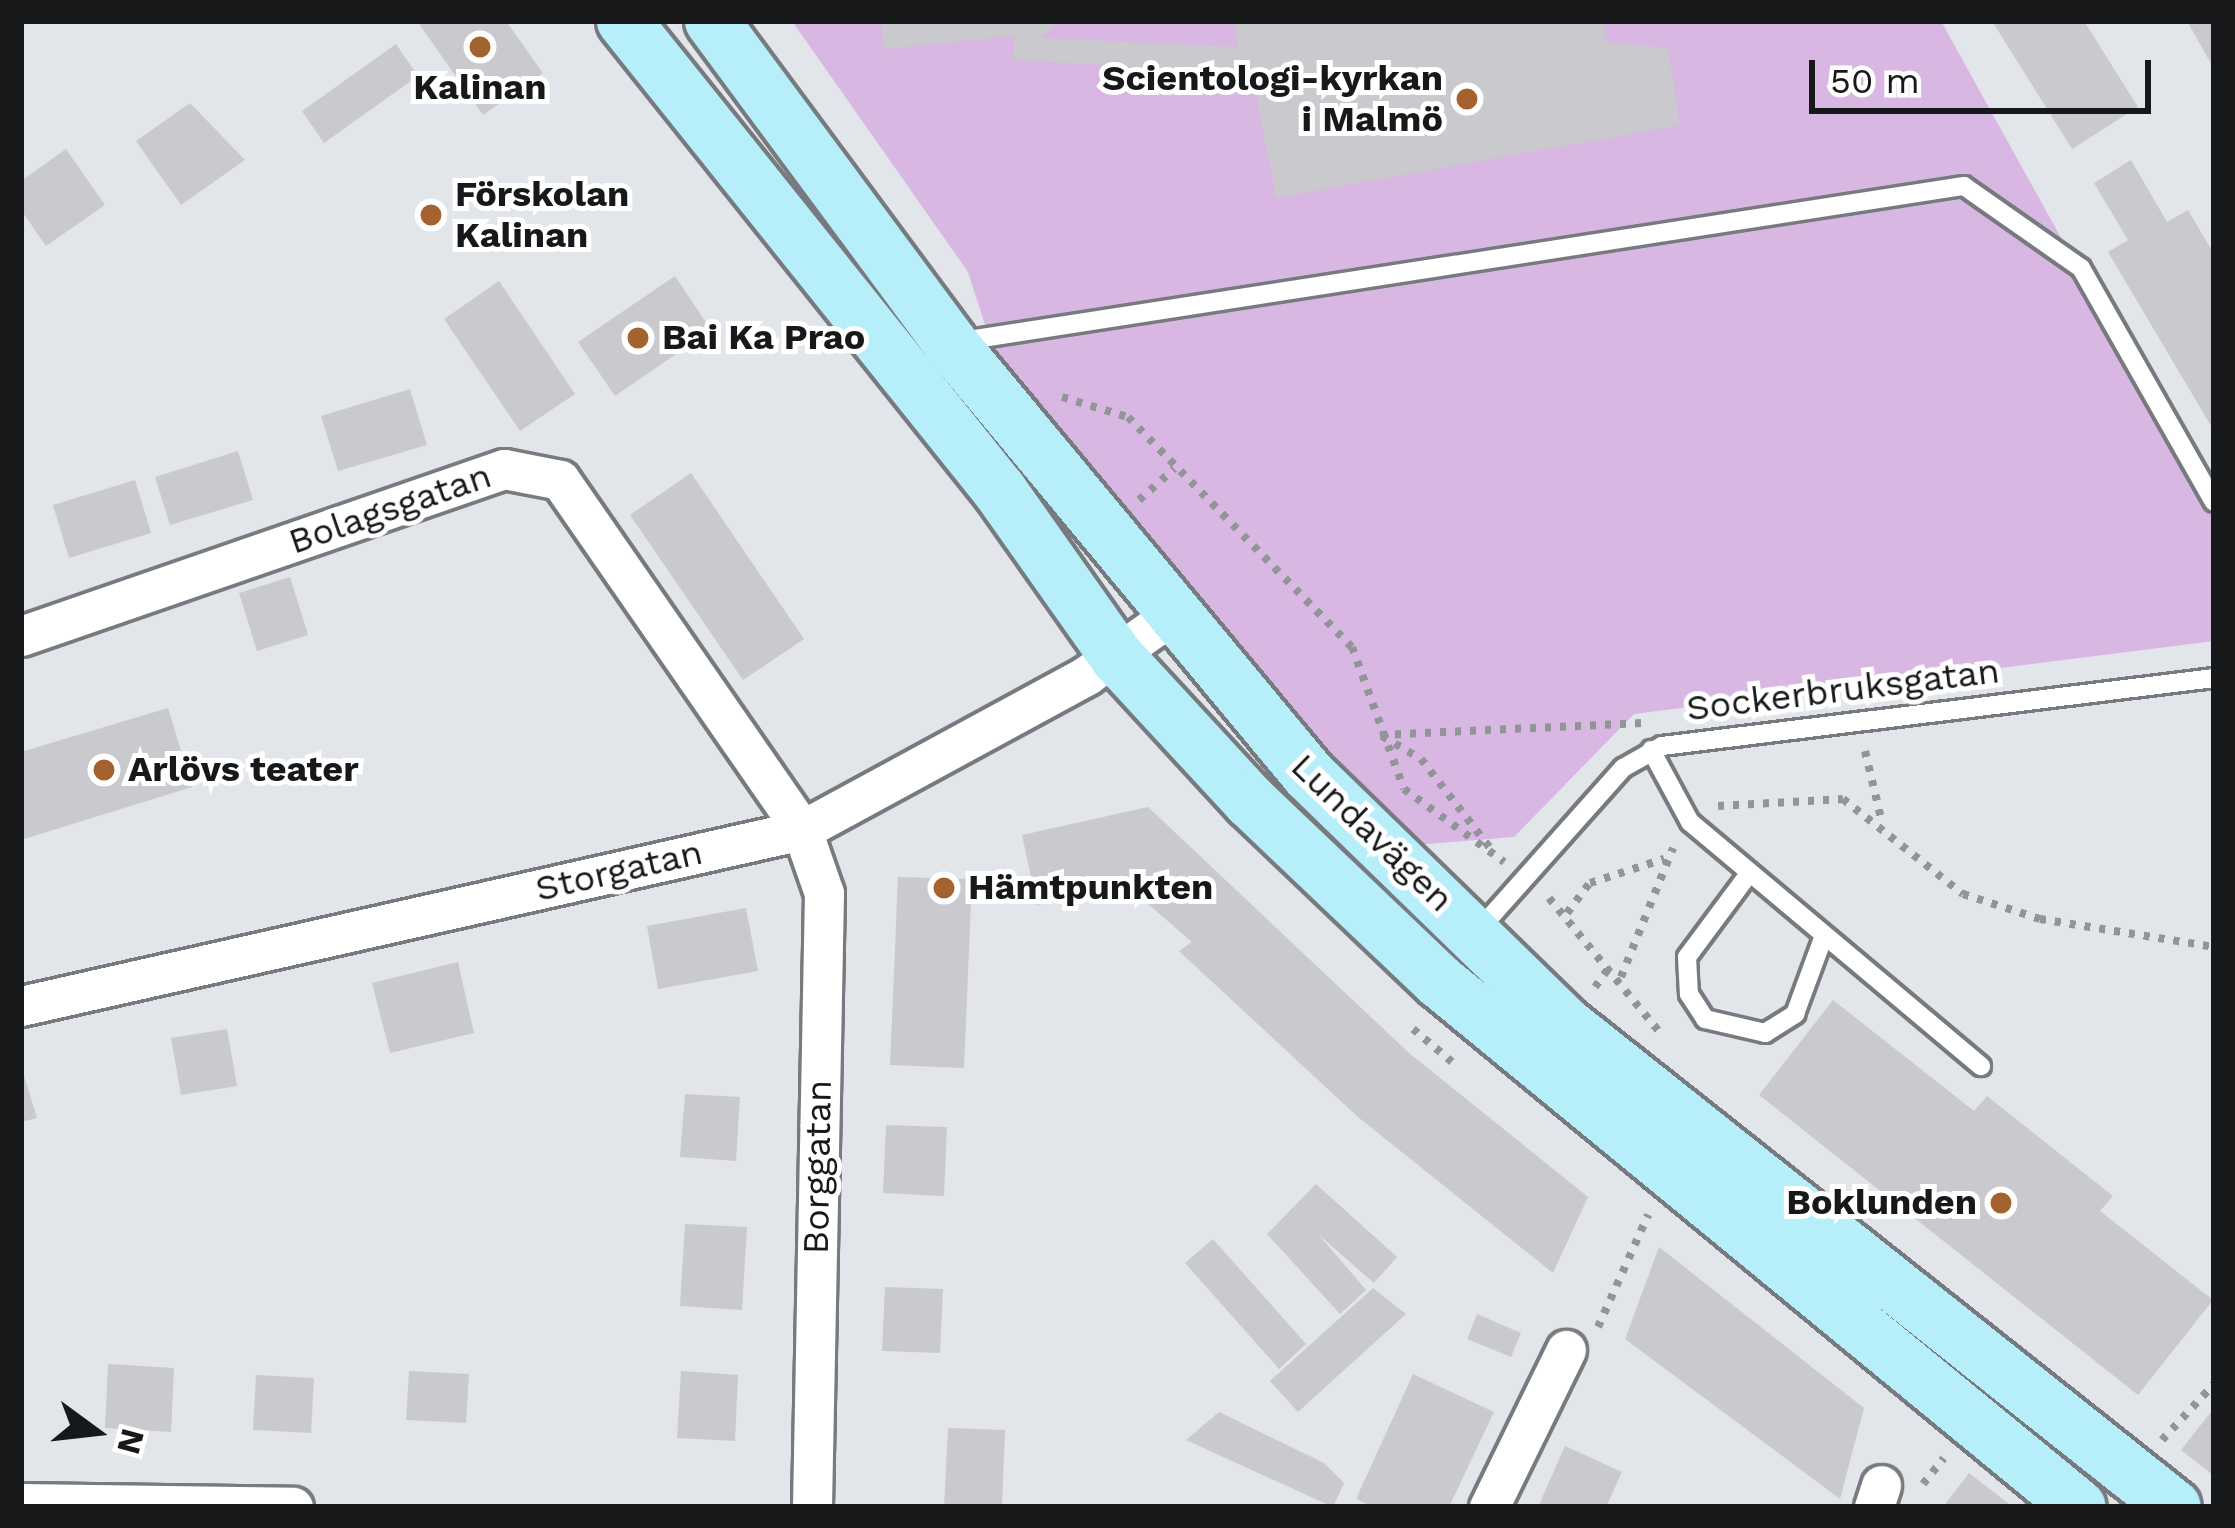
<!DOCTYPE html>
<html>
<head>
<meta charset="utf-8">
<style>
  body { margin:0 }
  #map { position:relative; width:2235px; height:1528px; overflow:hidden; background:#e2e6ea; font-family:"Work Sans",sans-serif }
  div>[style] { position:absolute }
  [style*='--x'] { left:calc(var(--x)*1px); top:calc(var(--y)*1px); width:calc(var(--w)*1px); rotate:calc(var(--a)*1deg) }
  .green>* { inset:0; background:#d8b7e3 }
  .building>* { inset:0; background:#c9c9ce }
  .path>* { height:8px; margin-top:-4px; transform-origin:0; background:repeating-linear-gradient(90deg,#929598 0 6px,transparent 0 15px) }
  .roads { filter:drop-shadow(3px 0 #777a7e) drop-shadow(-3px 0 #777a7e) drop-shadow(0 3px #777a7e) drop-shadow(0 -3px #777a7e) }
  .lane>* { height:18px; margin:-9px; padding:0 9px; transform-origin:9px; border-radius:9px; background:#fff }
  .street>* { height:39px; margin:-19.5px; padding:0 19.5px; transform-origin:19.5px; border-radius:19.5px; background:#fff }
  .secondary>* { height:54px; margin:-27px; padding:0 27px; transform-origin:27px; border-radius:27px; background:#b6effa }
  .dots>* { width:33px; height:33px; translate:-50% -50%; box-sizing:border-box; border:6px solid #fff; border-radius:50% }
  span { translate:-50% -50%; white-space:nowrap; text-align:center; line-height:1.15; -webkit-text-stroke:10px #fff; paint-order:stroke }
  .poi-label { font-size:36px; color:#171819; font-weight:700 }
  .right { translate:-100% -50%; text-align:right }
  .left { translate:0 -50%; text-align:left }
  .street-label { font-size:36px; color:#171819 }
  .frame { position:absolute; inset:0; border:24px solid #171819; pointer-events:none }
  .north { position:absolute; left:36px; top:1372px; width:120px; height:120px; -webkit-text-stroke:9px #fff; paint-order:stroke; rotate:105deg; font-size:33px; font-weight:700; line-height:48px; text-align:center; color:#171819 }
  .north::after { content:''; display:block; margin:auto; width:42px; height:54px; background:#171819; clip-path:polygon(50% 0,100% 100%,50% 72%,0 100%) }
  .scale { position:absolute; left:1809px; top:60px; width:342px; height:54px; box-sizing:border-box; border:6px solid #171819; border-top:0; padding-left:15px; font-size:36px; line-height:42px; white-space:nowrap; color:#171819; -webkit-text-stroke:9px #fff; paint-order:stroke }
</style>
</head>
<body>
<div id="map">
  <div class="green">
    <div style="clip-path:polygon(792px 21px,1941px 21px,2214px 514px,2214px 641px,1634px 714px,1514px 837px,1414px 845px,1314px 761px,1005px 387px,968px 272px)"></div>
  </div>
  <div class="building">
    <div style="clip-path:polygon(417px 21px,506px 21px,543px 73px,483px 115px)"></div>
    <div style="clip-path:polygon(881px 21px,1060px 21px,1040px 38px,1238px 47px,1234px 21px,1603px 21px,1606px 42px,1668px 48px,1680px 125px,1276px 198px,1252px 73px,1014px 60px,1014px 36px,884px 49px)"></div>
    <div style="clip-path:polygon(1992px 21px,2084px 21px,2138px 107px,2072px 149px)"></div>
    <div style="clip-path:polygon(2187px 21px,2214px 21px,2214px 69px)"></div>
    <div style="clip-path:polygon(396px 44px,418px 76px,324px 143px,302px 111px)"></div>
    <div style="clip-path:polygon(190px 103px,245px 160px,181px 205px,136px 141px)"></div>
    <div style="clip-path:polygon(66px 149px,105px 205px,46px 246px,21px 210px,21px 181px)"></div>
    <div style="clip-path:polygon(2131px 160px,2167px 222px,2188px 210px,2214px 254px,2214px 431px,2108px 252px,2128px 240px,2094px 183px)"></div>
    <div style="clip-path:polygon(675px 276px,711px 330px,615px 396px,578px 342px)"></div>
    <div style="clip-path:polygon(499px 281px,575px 394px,520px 431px,444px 319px)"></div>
    <div style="clip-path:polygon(410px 389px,427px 445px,338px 471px,321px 416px)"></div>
    <div style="clip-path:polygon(238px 451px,253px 500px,170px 525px,155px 477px)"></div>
    <div style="clip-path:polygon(691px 473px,804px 639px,743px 680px,630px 515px)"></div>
    <div style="clip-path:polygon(135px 480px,151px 533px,69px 558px,53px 505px)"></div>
    <div style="clip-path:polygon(290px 577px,308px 635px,257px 651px,239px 593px)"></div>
    <div style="clip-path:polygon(168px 708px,192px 787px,21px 840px,21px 752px)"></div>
    <div style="clip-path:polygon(1148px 807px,1409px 1053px,1588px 1197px,1553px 1273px,1358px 1117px,1179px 951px,1192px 942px,1126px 885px,1037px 905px,1022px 835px)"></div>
    <div style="clip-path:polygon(898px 877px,972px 879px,964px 1068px,890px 1065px)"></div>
    <div style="clip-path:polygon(746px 908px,758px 971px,658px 989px,647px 926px)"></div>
    <div style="clip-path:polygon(458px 962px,474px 1033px,390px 1053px,372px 983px)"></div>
    <div style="clip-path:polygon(1833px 1000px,1974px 1111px,1987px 1096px,2113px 1196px,2100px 1211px,2213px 1300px,2138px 1395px,1759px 1095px)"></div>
    <div style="clip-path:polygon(227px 1029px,237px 1086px,181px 1095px,171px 1038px)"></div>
    <div style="clip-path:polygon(21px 1066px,37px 1118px,21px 1122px)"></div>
    <div style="clip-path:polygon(685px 1094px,740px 1097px,736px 1161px,680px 1157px)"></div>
    <div style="clip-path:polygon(886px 1125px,947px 1127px,944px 1196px,883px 1193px)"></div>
    <div style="clip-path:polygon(1316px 1184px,1397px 1257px,1374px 1283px,1319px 1235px,1366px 1290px,1340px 1314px,1267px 1234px)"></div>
    <div style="clip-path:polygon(685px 1224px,747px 1227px,742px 1310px,680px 1306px)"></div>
    <div style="clip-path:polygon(1213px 1239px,1306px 1344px,1279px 1369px,1185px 1263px)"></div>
    <div style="clip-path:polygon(1659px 1247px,1864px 1408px,1840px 1499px,1625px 1339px)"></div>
    <div style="clip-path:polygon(885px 1287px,943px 1289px,940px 1353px,882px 1351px)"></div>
    <div style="clip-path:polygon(1373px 1288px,1406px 1314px,1298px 1412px,1270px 1381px)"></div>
    <div style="clip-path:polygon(1477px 1314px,1521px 1333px,1511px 1357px,1467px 1339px)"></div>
    <div style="clip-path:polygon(108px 1364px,174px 1368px,171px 1432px,105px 1428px)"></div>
    <div style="clip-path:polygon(409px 1371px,469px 1374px,466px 1423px,406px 1420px)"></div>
    <div style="clip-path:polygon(681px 1371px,738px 1375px,735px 1441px,677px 1438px)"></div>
    <div style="clip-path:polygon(1413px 1374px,1494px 1412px,1449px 1507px,1373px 1507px,1356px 1499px)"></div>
    <div style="clip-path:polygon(256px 1375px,314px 1378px,311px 1433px,253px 1430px)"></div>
    <div style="clip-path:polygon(2214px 1408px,2214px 1476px,2181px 1450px)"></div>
    <div style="clip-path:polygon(1219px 1412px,1324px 1463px,1344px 1483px,1333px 1507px,1186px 1440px)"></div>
    <div style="clip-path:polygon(948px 1428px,1005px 1430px,1002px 1507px,944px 1507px)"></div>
    <div style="clip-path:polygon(1565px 1446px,1622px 1472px,1606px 1507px,1538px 1507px)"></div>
    <div style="clip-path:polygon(1969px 1473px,2013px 1507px,1943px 1507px)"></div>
  </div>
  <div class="path">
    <div style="--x:1062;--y:397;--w:69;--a:16.9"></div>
    <div style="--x:1128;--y:417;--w:321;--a:45.8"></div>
    <div style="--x:1352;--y:647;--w:151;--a:69.9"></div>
    <div style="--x:1404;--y:789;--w:124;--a:36.1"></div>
    <div style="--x:1139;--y:500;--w:47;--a:-41.5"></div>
    <div style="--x:1380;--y:735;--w:263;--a:-2.6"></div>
    <div style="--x:1382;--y:736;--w:45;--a:30.5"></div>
    <div style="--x:1421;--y:759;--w:113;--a:52.2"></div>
    <div style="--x:1865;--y:751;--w:69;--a:76.6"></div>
    <div style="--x:1718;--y:806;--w:125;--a:-3.2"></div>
    <div style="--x:1843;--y:799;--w:153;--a:38.4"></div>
    <div style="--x:1963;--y:894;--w:81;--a:18"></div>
    <div style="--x:2040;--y:919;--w:176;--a:9.1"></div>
    <div style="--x:1549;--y:898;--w:176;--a:50.5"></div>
    <div style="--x:1567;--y:913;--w:38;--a:-53"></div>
    <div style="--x:1590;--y:883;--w:78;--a:-18"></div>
    <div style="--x:1621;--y:977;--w:139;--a:-68"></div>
    <div style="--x:1595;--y:987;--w:29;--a:-54"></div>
    <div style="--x:1413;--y:1029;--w:51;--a:40.2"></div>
    <div style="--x:1598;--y:1327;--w:123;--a:-65.9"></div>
    <div style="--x:2162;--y:1440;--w:76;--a:-47.1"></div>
    <div style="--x:1923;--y:1484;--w:33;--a:-51"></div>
  </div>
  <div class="roads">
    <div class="lane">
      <div style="--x:956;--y:342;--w:1020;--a:-8.8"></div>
      <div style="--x:1964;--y:186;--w:143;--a:35"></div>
      <div style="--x:2081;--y:268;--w:269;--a:60.4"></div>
      <div style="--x:1651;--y:750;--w:82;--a:61.6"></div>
      <div style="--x:1690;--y:822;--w:380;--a:40"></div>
      <div style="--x:1748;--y:875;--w:102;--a:126.6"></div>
      <div style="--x:1687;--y:957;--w:37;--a:87"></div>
      <div style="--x:1689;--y:994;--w:30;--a:57"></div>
      <div style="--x:1705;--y:1019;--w:62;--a:13.1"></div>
      <div style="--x:1765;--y:1033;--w:36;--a:-32"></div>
      <div style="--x:1795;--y:1014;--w:78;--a:-69.7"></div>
      <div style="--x:1476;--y:933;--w:221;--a:-48.3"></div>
      <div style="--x:1623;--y:768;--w:45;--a:-29.4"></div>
      <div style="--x:1662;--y:746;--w:556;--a:-7.02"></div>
    </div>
    <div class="street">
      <div style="--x:21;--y:636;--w:511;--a:-19.07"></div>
      <div style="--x:504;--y:469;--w:57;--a:11.1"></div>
      <div style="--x:560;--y:480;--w:426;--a:55.3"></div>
      <div style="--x:802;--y:830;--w:67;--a:70.8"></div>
      <div style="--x:824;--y:893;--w:614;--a:91.12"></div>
      <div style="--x:21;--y:1006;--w:801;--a:-12.7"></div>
      <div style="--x:802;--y:830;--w:324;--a:-28.5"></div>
      <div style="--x:1087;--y:675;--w:100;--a:-35.3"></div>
      <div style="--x:21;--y:1503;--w:272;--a:0.8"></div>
      <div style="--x:1489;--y:1507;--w:175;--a:-63.9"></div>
      <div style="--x:1874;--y:1507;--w:23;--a:-72"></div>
    </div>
    <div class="secondary">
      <div style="--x:624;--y:21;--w:602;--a:51.34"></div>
      <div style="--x:1000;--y:491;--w:203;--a:54.8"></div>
      <div style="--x:1117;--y:657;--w:197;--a:47.3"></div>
      <div style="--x:1251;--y:802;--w:260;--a:43.6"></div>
      <div style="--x:1439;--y:981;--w:828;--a:39.42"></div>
      <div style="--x:712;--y:21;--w:402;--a:53.5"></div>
      <div style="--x:951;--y:344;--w:560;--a:50.29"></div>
      <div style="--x:1309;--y:775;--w:357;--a:44.2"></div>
      <div style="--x:1565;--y:1024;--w:777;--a:38.42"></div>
    </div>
  </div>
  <div class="dots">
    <div style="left:480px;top:47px;background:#a4622e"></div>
    <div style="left:1467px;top:99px;background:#a4622e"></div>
    <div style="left:431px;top:215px;background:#a4622e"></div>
    <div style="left:638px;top:338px;background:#a4622e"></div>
    <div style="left:104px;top:770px;background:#a4622e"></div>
    <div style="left:944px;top:888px;background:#a4622e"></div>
    <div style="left:2001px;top:1203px;background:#a4622e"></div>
  </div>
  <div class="poi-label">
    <span class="right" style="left:1443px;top:99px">Scientologi-kyrkan<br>i Malmö</span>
    <span style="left:480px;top:88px">Kalinan</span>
    <span class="left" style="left:455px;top:215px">Förskolan<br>Kalinan</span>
    <span class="left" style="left:662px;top:338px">Bai Ka Prao</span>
    <span class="left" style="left:128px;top:770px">Arlövs teater</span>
    <span class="left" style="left:968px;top:888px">Hämtpunkten</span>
    <span class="right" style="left:1977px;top:1203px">Boklunden</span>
  </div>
  <div class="street-label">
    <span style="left:390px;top:509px;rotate:-19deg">Bolagsgatan</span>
    <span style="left:1843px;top:690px;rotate:-7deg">Sockerbruksgatan</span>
    <span style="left:1372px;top:833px;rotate:44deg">Lundavägen</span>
    <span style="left:619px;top:871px;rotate:-13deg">Storgatan</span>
    <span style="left:818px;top:1167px;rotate:-89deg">Borggatan</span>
  </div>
  <div class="frame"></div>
  <div class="north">N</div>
  <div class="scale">50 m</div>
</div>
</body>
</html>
